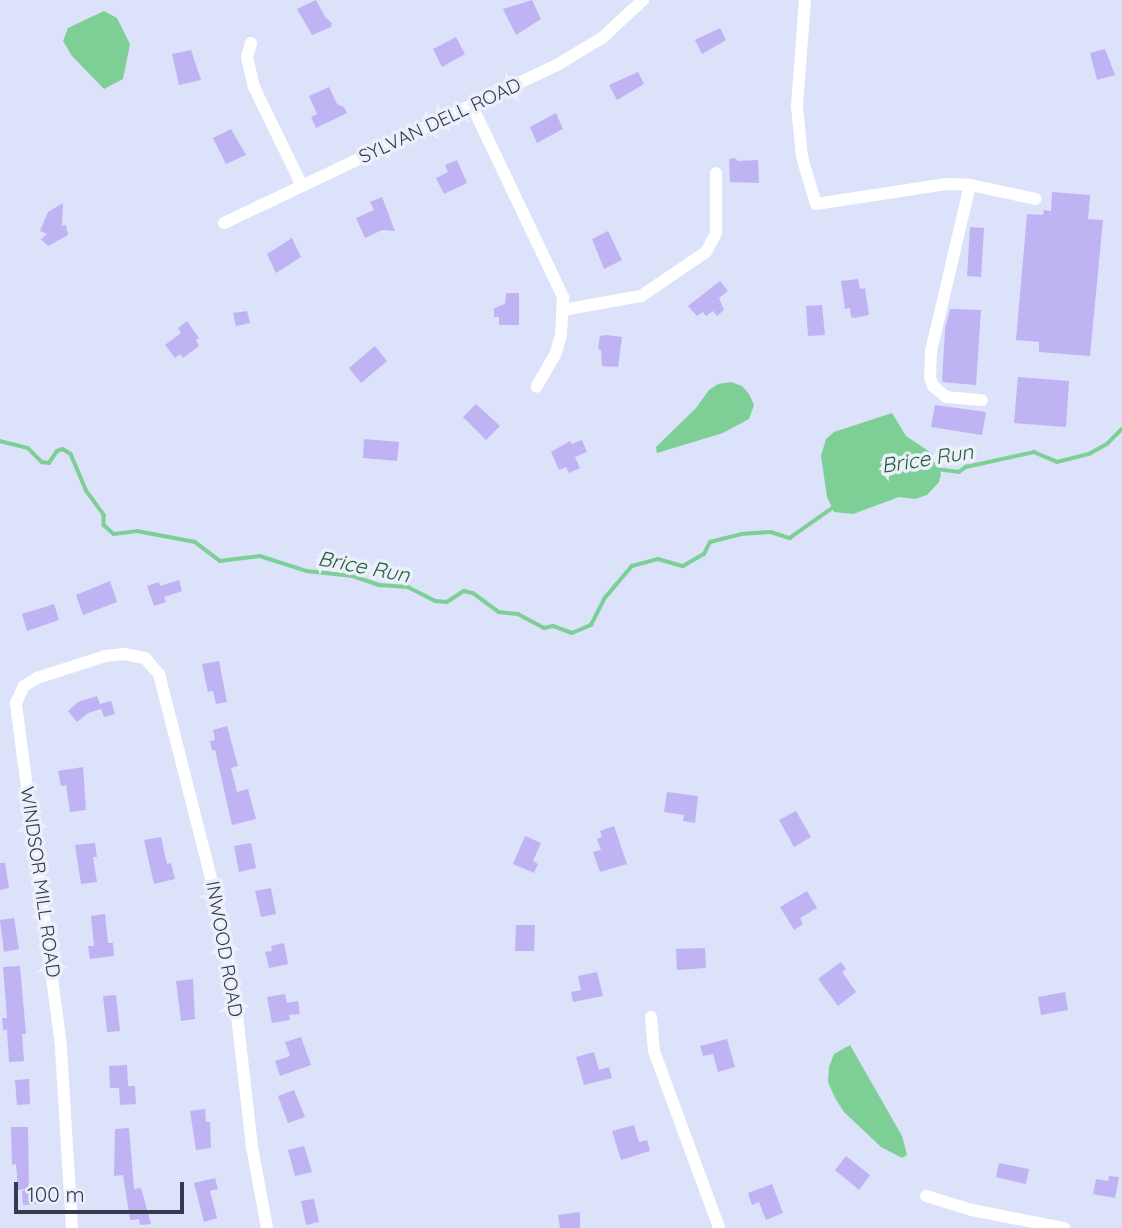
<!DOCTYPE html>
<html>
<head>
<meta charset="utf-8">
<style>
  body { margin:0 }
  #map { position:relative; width:1122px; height:1228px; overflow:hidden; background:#dbe2f9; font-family:Quicksand,sans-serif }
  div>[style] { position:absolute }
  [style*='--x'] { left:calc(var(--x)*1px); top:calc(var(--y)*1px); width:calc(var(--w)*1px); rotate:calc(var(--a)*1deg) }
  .water>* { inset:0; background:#7ecf96 }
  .stream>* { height:3.5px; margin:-1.75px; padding:0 1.75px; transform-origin:1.75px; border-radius:1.75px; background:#7ecf96 }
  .building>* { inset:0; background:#bfb3f4 }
  .minor>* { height:12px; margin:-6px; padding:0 6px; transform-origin:6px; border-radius:6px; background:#fff }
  span { translate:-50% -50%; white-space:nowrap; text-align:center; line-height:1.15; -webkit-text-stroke:7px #ecf0fb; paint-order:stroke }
  .street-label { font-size:19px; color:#343a50 }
  .water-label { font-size:21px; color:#255f39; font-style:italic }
  .scale { position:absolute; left:14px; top:1182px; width:170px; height:32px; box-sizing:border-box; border:4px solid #343a50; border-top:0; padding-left:9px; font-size:21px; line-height:24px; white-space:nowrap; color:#343a50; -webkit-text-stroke:5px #ecf0fb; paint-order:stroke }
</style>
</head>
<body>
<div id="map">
  <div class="water">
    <div style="clip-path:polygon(104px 11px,117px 18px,130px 44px,123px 79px,104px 89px,72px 56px,63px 41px,68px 28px)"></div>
    <div style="clip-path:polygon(731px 382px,742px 386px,749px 394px,754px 405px,749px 419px,723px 433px,657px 453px,656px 447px,696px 408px,709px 390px,718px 384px)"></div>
    <div style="clip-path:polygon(892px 413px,906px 436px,933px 454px,941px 474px,939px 482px,927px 495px,915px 499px,899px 497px,853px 514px,834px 512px,827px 497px,821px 456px,826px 439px,834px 432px)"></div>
    <div style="clip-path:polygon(850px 1045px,902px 1136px,907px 1155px,902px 1158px,881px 1147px,844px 1112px,835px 1098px,828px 1082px,829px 1067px,834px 1054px)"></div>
  </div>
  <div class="stream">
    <div style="--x:0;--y:441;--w:29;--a:14"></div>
    <div style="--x:28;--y:448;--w:20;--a:45"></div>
    <div style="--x:42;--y:462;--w:7;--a:8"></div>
    <div style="--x:49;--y:463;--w:14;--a:-56"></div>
    <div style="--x:57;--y:451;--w:6;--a:-18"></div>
    <div style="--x:63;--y:449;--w:9;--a:32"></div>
    <div style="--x:71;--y:454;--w:39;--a:67"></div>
    <div style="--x:86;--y:490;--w:31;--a:54"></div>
    <div style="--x:104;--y:515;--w:10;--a:90"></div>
    <div style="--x:104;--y:525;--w:13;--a:42"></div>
    <div style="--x:114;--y:534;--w:23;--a:-7"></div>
    <div style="--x:137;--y:531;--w:59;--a:10.7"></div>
    <div style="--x:195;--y:542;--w:31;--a:37"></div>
    <div style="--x:220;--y:561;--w:40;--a:-7.1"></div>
    <div style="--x:260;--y:556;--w:49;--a:17.7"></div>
    <div style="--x:307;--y:571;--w:46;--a:6.2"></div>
    <div style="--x:353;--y:576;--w:28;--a:19"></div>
    <div style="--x:379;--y:585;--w:29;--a:4"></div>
    <div style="--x:408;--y:587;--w:31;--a:27"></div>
    <div style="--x:436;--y:601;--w:11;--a:5"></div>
    <div style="--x:447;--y:602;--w:20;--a:-33"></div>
    <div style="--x:464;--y:591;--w:9;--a:13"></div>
    <div style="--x:473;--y:593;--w:32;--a:36"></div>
    <div style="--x:499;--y:612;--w:19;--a:6"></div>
    <div style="--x:518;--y:614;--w:30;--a:28"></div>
    <div style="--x:544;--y:628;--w:9;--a:-13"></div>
    <div style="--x:553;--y:626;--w:20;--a:20"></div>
    <div style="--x:572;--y:633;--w:21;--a:-23"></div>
    <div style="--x:591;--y:625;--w:29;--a:-63"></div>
    <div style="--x:604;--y:599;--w:43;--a:-49.7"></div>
    <div style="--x:632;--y:566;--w:27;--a:-15"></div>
    <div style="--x:658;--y:559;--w:26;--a:16"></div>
    <div style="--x:683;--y:566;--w:24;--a:-30"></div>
    <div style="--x:704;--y:554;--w:13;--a:-63"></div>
    <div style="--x:710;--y:542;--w:32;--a:-14"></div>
    <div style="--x:741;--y:534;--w:30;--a:-4"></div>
    <div style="--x:771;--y:532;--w:20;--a:18"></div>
    <div style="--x:790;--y:538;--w:55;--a:-35.4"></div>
    <div style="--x:936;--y:469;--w:23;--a:7"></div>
    <div style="--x:959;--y:472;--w:9;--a:-36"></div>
    <div style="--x:966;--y:467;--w:70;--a:-12.4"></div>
    <div style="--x:1034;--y:452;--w:25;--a:23"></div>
    <div style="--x:1057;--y:462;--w:33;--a:-14"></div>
    <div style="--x:1089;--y:454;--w:21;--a:-29"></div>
    <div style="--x:1107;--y:444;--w:21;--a:-45"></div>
  </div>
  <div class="building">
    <div style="clip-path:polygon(316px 0,325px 17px,332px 23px,331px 27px,312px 35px,297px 9px)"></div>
    <div style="clip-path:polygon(532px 0,541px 19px,516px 35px,503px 9px)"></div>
    <div style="clip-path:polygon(720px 28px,726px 40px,702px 54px,695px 40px)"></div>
    <div style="clip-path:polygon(456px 37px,465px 54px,442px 67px,433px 49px)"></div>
    <div style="clip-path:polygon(1105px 49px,1115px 75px,1097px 80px,1090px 53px)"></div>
    <div style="clip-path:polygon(191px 50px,201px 80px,179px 85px,172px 54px)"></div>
    <div style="clip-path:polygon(638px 72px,644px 84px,617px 100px,609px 85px)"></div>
    <div style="clip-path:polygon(329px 87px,337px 104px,344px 107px,347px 113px,316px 128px,311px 117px,317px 114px,309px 96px)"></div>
    <div style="clip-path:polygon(556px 113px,563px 129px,537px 143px,530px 127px)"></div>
    <div style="clip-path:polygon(231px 129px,246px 155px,226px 164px,213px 138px)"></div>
    <div style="clip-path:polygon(735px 158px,738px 161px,758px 160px,759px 183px,730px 182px,729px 159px)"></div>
    <div style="clip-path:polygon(457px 160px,467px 183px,444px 194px,436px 178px,448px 172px,445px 165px)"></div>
    <div style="clip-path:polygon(1052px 192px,1090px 195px,1088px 219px,1103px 220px,1090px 356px,1039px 352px,1039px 342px,1016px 340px,1027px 214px,1043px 215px,1044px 210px,1051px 211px)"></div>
    <div style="clip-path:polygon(382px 197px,395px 231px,382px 230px,365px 238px,356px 218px,374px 210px,370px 202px)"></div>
    <div style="clip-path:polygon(63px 203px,62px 226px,66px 225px,68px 235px,48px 246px,41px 239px,47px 234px,40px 231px,48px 212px)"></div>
    <div style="clip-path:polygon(970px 227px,984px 228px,981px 277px,967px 276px)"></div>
    <div style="clip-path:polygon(608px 231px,622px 260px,604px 269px,592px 239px)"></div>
    <div style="clip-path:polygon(292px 238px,301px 257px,276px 273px,267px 254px)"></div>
    <div style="clip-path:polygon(858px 279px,860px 289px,865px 288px,869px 315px,854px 318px,851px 317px,850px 308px,845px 309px,841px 281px)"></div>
    <div style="clip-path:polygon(720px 281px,728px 291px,719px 298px,724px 310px,717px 316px,713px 311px,706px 316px,703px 312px,697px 316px,688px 306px)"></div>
    <div style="clip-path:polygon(506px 293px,519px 293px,519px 325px,499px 325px,499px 317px,494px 317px,494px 308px,505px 304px)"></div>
    <div style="clip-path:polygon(822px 305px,825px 335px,808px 336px,806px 306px)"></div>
    <div style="clip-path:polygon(950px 309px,981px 310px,976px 385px,942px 382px,945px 329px)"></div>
    <div style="clip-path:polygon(247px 311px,250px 323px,236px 326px,233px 313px)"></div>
    <div style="clip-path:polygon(187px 321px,199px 338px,196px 340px,199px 346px,183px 358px,180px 354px,175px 358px,165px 345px,181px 333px,178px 328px)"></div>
    <div style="clip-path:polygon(607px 335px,622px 337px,618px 367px,602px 366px,601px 350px,598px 349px,600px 336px)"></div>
    <div style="clip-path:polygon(375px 346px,387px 361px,361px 383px,349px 368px)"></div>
    <div style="clip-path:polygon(1018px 377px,1069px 381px,1066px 427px,1014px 423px)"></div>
    <div style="clip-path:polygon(476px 404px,500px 426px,486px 440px,463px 417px)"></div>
    <div style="clip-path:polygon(935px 405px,986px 412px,982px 435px,931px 427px)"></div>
    <div style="clip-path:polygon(364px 439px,399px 442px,397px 461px,363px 458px)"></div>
    <div style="clip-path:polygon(582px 440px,587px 452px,575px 457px,580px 468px,569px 473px,566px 467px,559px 470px,551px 452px,570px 441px,572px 444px)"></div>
    <div style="clip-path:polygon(179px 580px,182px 591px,164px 597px,166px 602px,154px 606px,147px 586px,159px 582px,160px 586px)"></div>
    <div style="clip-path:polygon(110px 581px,117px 602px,83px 615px,76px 595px)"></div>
    <div style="clip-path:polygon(54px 604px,59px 620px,27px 631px,22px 614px)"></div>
    <div style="clip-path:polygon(219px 661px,227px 702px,216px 704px,213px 691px,208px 692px,202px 664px)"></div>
    <div style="clip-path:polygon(97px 696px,100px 704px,111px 701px,115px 714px,104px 717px,101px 709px,88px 713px,77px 722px,68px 711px,78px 702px)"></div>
    <div style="clip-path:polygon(227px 726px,238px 766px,231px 768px,237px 792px,248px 789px,256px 819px,232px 825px,215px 750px,212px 751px,210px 741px,215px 740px,213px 730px)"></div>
    <div style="clip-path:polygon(83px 767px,86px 810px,70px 812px,66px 785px,61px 786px,58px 771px)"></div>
    <div style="clip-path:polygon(667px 792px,698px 796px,695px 823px,683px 821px,684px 815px,664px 812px)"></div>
    <div style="clip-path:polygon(796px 811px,811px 837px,794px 847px,779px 820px)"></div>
    <div style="clip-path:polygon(614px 826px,627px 864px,600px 872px,593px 852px,601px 850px,597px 839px,602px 837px,600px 831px)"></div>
    <div style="clip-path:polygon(525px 836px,541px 843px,533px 861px,538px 864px,534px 873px,513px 864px)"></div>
    <div style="clip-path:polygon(161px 837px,167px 864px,171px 863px,175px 879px,154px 884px,144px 840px)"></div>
    <div style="clip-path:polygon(95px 843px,97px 857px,93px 857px,97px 882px,81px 884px,75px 845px)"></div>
    <div style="clip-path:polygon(251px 843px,256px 868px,239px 872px,234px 846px)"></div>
    <div style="clip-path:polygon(0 863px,5px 863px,9px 888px,0 890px)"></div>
    <div style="clip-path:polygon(271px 888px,276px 914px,261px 917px,255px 891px)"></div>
    <div style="clip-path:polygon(807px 891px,817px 908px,800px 918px,803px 924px,794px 930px,780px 907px)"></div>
    <div style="clip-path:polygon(105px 914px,108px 943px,113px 943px,114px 956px,90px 959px,88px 946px,94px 946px,91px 916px)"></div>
    <div style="clip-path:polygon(14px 918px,19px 949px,4px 952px,0 920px)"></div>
    <div style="clip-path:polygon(516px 925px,535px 925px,534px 951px,515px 951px)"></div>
    <div style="clip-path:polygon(284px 943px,288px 964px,269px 968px,265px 952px,272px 951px,271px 946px)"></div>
    <div style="clip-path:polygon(705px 948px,706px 968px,677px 970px,676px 949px)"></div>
    <div style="clip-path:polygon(841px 962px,846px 969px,842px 972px,856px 992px,838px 1006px,818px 979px)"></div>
    <div style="clip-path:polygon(20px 966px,26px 1034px,22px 1034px,24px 1061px,9px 1062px,7px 1030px,3px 1030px,2px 1018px,7px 1018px,3px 967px)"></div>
    <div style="clip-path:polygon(597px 972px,603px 996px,573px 1002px,571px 992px,581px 990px,578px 976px)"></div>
    <div style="clip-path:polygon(193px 979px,195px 1019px,181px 1021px,176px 981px)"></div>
    <div style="clip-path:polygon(1065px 992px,1068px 1010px,1041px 1015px,1038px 997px)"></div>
    <div style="clip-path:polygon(285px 994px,287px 1003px,298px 1001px,300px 1014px,289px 1015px,290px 1020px,272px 1023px,267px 997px)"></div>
    <div style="clip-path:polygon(116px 995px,120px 1031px,107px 1032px,103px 996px)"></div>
    <div style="clip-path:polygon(301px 1037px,311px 1065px,280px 1076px,275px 1061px,290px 1056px,285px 1042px)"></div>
    <div style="clip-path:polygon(727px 1039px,735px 1067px,718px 1072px,713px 1054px,703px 1056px,700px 1046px)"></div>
    <div style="clip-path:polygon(594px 1052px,599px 1070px,609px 1067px,612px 1078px,584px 1085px,576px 1057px)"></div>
    <div style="clip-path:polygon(127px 1065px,128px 1086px,135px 1086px,136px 1104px,120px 1105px,119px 1088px,110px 1088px,109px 1066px)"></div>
    <div style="clip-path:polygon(29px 1079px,30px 1104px,17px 1105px,15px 1080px)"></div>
    <div style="clip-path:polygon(294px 1090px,305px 1117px,288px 1123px,278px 1096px)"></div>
    <div style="clip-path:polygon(205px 1109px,206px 1122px,210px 1122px,211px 1148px,196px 1150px,190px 1111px)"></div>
    <div style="clip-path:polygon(634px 1125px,639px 1142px,647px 1140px,650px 1151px,621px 1160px,612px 1131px)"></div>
    <div style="clip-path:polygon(11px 1127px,28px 1127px,29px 1189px,18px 1190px,16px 1164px,12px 1165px)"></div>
    <div style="clip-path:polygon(129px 1128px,134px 1189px,141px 1188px,151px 1224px,140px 1225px,139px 1219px,130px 1220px,123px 1175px,114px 1176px,115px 1129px)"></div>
    <div style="clip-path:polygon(304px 1146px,312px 1172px,295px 1176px,288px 1150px)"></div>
    <div style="clip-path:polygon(846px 1156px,870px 1175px,859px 1190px,835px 1170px)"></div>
    <div style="clip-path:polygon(999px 1163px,1029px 1169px,1026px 1184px,996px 1177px)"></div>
    <div style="clip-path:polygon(1109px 1176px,1119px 1177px,1115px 1198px,1093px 1194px,1096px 1179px,1108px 1181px)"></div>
    <div style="clip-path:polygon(215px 1178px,218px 1189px,210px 1191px,217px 1218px,204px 1222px,194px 1183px)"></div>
    <div style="clip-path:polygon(772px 1184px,783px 1213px,766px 1220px,759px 1202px,752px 1205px,748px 1193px)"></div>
    <div style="clip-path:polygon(35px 1190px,36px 1204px,23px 1205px,22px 1191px)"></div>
    <div style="clip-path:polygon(314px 1199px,319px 1222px,306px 1225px,301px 1201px)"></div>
    <div style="clip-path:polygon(580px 1212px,580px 1228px,560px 1228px,558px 1215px)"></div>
  </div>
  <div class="minor">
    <div style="--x:805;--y:0;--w:106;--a:94.3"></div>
    <div style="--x:797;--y:106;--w:51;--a:84.4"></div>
    <div style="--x:802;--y:157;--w:49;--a:73.4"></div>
    <div style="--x:816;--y:204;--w:132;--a:-8.7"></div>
    <div style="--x:946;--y:184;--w:24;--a:2"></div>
    <div style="--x:970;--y:185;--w:67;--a:12"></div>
    <div style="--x:251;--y:43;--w:15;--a:106"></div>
    <div style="--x:247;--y:57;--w:31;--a:77"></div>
    <div style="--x:254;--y:87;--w:110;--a:64.1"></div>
    <div style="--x:472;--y:106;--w:212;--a:64.5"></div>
    <div style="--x:563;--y:297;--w:38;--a:93"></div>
    <div style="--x:561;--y:335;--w:19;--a:106"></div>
    <div style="--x:556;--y:353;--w:39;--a:120"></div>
    <div style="--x:970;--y:185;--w:171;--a:103.2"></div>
    <div style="--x:931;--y:351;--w:27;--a:92"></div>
    <div style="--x:930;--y:378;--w:9;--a:69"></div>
    <div style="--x:933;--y:386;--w:17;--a:40"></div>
    <div style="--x:946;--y:397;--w:36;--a:5"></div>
    <div style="--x:224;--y:223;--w:369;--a:-25.4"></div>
    <div style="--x:557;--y:65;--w:52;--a:-31"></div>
    <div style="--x:602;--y:38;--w:56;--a:-42.8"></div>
    <div style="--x:563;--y:310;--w:79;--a:-10.2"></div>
    <div style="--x:641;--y:296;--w:78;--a:-34.1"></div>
    <div style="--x:706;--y:252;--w:21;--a:-62"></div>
    <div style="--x:716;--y:233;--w:60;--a:-90"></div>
    <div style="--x:651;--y:1017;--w:34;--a:85"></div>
    <div style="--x:654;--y:1051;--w:189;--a:69.8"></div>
    <div style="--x:926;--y:1196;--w:48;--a:16.9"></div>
    <div style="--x:972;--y:1210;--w:94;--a:11.1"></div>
    <div style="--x:72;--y:1228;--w:182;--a:-93.5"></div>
    <div style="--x:61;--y:1046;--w:346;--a:-97.5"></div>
    <div style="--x:16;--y:703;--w:19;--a:-65"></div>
    <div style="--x:24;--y:686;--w:15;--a:-32"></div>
    <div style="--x:37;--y:678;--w:71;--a:-17.9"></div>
    <div style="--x:105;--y:656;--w:19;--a:-6"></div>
    <div style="--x:124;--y:654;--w:21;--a:11"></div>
    <div style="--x:145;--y:658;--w:21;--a:49"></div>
    <div style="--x:159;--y:674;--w:238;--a:75.7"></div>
    <div style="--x:218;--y:905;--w:86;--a:79.2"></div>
    <div style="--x:234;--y:989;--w:159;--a:83.5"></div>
    <div style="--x:252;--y:1147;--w:82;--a:79.5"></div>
  </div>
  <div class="street-label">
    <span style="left:440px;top:121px;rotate:-25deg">SYLVAN DELL ROAD</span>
    <span style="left:40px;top:882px;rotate:82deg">WINDSOR MILL ROAD</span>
    <span style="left:224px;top:949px;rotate:80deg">INWOOD ROAD</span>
  </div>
  <div class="water-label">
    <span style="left:927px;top:458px;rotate:-9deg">Brice Run</span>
    <span style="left:364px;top:566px;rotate:11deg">Brice Run</span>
  </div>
  <div class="scale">100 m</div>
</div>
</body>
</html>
